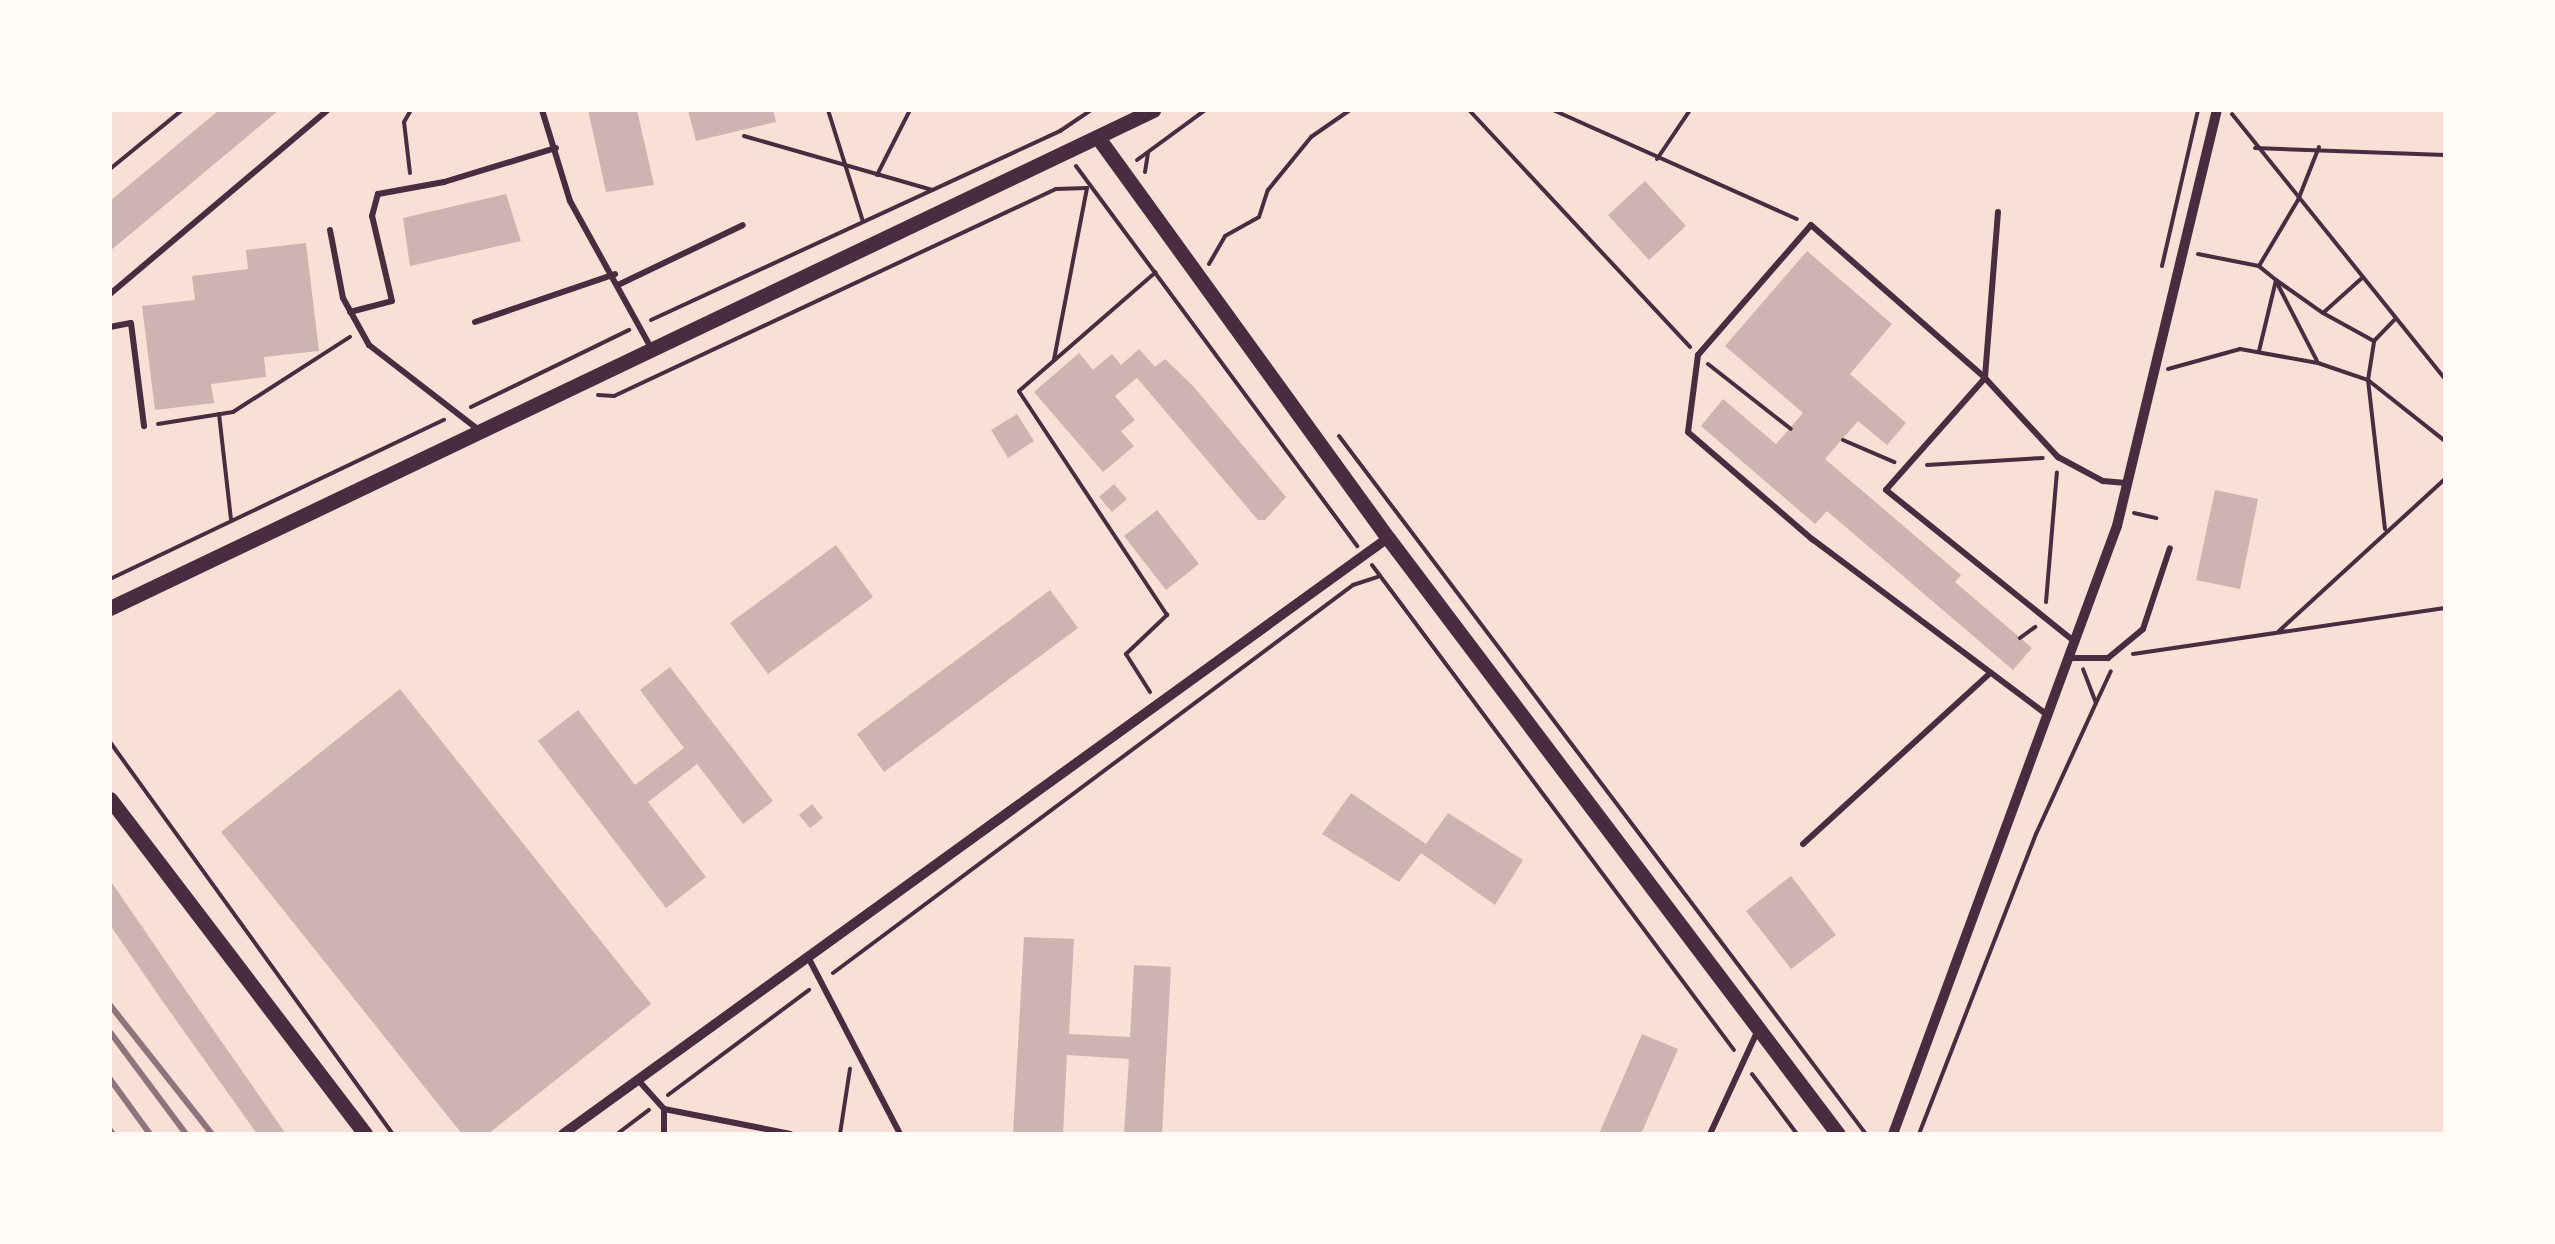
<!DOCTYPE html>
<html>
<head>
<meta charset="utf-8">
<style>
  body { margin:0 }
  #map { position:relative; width:2555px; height:1244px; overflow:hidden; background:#f7e1d7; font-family:Lato,sans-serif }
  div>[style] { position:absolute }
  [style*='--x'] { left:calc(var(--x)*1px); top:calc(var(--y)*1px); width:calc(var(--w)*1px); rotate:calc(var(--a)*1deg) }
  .building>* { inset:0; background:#ccb4b1 }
  .path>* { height:4px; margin:-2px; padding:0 2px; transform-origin:2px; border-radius:2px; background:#4a2c40 }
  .service>* { height:6px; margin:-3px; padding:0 3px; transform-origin:3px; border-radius:3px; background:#4a2c40 }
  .minor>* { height:10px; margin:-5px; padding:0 5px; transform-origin:5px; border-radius:5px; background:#4a2c40 }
  .tertiary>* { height:15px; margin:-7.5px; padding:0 7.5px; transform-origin:7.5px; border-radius:7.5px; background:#4a2c40 }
  .rail>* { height:6px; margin:-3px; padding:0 3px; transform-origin:3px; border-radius:3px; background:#8f747c }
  span { translate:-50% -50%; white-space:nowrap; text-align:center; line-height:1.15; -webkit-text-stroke:10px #fffaf5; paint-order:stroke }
  .frame { position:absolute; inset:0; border:112px solid #fffaf5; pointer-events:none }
</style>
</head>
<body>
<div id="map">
  <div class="building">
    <div style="clip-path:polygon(219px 110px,279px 110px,110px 251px,110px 201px)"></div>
    <div style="clip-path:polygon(588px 110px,637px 110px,654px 185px,606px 192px)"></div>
    <div style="clip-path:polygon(688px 110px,773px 110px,776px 122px,696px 141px)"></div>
    <div style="clip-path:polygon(1645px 181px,1686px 226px,1649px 260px,1608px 215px)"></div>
    <div style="clip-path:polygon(506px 194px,521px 241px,410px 266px,403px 218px)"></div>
    <div style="clip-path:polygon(306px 243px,319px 351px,264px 357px,266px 377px,211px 384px,214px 403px,155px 410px,142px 306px,195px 300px,192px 276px,248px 269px,246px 250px)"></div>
    <div style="clip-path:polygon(1807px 251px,1892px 324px,1850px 374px,1906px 423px,1887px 445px,1858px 421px,1825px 459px,1961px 575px,1955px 582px,2032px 648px,2013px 670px,1827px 511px,1815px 524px,1701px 426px,1723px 399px,1776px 444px,1803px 413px,1725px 346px)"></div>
    <div style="clip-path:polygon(1139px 349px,1155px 367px,1165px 359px,1193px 386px,1286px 497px,1265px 520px,1258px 520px,1137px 378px,1115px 396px,1135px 420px,1121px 431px,1134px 446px,1103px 472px,1034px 392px,1079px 353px,1093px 370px,1112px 354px,1121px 365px)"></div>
    <div style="clip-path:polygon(1017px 414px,1034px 441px,1008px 458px,991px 430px)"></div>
    <div style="clip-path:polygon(1114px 484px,1127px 499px,1112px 512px,1099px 497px)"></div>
    <div style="clip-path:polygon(2215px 490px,2258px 499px,2240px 589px,2196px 580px)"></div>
    <div style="clip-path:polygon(1157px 510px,1199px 564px,1166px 590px,1124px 536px)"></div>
    <div style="clip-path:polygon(836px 545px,873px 597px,768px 674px,730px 623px)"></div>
    <div style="clip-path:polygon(1050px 590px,1078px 628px,884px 772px,857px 734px)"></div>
    <div style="clip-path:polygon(670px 667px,773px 801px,743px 824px,697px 764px,648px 802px,706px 877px,666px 908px,538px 741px,578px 710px,635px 785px,684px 748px,640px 690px)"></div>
    <div style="clip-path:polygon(400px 689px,651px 1004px,488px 1134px,462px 1134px,221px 832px)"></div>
    <div style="clip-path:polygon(1351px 793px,1426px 844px,1448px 813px,1523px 860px,1495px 905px,1421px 853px,1399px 882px,1322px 834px)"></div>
    <div style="clip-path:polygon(812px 804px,823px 818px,810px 828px,799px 815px)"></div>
    <div style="clip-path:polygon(1791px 876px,1836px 935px,1791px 969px,1746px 911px)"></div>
    <div style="clip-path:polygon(110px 880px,182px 985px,286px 1134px,257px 1134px,161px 999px,110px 925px)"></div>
    <div style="clip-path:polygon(1024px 937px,1074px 939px,1069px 1034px,1130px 1037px,1134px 965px,1171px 967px,1162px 1134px,1124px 1133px,1129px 1059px,1067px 1055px,1063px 1134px,1013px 1134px)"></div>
    <div style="clip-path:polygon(1642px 1034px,1678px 1049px,1641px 1134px,1599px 1134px)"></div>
  </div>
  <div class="path">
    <div style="--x:828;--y:110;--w:117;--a:72.6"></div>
    <div style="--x:1469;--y:110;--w:324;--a:47"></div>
    <div style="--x:1553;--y:110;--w:267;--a:24.1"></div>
    <div style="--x:2232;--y:114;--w:340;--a:51.2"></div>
    <div style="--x:744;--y:136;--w:196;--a:16"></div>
    <div style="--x:2255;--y:148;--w:190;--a:2.1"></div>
    <div style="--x:1657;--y:159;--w:59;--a:-56"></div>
    <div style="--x:1137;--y:160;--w:84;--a:-36.3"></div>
    <div style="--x:1076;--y:166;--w:473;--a:53.5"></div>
    <div style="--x:110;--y:169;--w:93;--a:-39.3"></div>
    <div style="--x:1145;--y:172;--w:20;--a:-81"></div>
    <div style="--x:410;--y:173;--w:51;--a:-96.7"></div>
    <div style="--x:404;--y:122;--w:14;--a:-60"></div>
    <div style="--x:877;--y:175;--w:73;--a:-63.1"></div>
    <div style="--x:2198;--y:254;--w:62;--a:11.1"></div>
    <div style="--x:2259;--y:266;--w:77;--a:-59.4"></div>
    <div style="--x:2298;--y:200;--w:57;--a:-68.4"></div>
    <div style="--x:1209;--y:264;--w:32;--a:-60"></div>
    <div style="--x:1225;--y:236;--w:39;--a:-29"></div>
    <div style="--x:1259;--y:217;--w:28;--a:-72"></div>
    <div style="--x:1268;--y:190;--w:68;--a:-50.9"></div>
    <div style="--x:1311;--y:137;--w:47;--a:-34.7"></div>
    <div style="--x:2162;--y:266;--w:160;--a:-77"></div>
    <div style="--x:2276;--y:280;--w:57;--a:35.1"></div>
    <div style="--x:2323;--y:313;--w:52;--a:-41.9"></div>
    <div style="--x:2278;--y:285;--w:85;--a:62.8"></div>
    <div style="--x:2323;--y:313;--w:58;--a:28.8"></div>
    <div style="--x:651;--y:320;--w:451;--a:-24.8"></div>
    <div style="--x:1060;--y:131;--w:37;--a:-34"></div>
    <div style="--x:2259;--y:351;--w:73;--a:-76.5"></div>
    <div style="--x:2276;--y:280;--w:22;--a:-141"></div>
    <div style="--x:1708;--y:364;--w:105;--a:38.1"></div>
    <div style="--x:2168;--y:369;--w:75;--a:-15.5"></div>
    <div style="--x:2240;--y:349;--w:79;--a:10.2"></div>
    <div style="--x:2318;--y:363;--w:53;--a:18.8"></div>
    <div style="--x:2368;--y:380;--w:98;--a:38.4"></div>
    <div style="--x:598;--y:395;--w:16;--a:4"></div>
    <div style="--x:614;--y:396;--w:488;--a:-25.1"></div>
    <div style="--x:1056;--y:189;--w:31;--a:-2"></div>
    <div style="--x:1087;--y:188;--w:175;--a:100.9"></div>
    <div style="--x:471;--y:407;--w:176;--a:-26"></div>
    <div style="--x:219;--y:414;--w:106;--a:83.5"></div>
    <div style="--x:158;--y:424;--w:76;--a:-9.1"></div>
    <div style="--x:233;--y:412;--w:139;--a:-32.7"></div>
    <div style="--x:1339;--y:436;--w:875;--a:52.95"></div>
    <div style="--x:1843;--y:440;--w:56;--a:23.3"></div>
    <div style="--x:1927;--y:465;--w:116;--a:-3.5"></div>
    <div style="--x:2134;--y:513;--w:23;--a:13"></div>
    <div style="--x:2385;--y:529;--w:150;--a:-96.5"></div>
    <div style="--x:2368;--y:380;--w:39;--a:-81"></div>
    <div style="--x:2374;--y:341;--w:30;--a:-46"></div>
    <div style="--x:1372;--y:565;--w:605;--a:53.26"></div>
    <div style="--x:110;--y:579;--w:370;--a:-25.5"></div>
    <div style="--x:2046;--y:602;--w:130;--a:-85.2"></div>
    <div style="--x:2279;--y:631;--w:225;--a:-42.5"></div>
    <div style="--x:2020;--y:638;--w:19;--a:-36"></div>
    <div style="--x:2133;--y:654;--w:315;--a:-8.4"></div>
    <div style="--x:1150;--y:692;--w:45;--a:-122.3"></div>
    <div style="--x:1126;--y:654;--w:57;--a:-43.6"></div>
    <div style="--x:1167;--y:615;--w:268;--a:-123.5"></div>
    <div style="--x:1019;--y:391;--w:181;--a:-41"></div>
    <div style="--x:2096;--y:703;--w:35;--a:-65"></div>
    <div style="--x:110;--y:742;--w:483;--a:54.2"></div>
    <div style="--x:833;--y:973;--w:649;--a:-36.73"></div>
    <div style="--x:1353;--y:585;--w:26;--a:-18"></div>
    <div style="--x:1752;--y:1074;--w:75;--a:53.1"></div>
    <div style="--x:668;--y:1095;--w:176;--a:-36.7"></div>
    <div style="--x:617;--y:1134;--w:40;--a:-37"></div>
    <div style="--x:840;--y:1134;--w:66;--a:-81.3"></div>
    <div style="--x:1919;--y:1134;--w:322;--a:-68.7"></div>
    <div style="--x:2036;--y:834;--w:144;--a:-65.4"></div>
    <div style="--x:2096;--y:703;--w:36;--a:-111"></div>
  </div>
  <div class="service">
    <div style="--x:542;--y:110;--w:95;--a:72.9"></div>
    <div style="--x:570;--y:201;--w:168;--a:61.1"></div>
    <div style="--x:1998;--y:212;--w:167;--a:94.5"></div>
    <div style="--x:1985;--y:378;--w:149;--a:131.5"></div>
    <div style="--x:1886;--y:490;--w:241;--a:38.8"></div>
    <div style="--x:330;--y:230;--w:69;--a:79.2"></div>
    <div style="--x:343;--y:298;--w:54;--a:61"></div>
    <div style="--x:369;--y:345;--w:139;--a:37.7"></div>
    <div style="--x:620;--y:284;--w:136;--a:-25.6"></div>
    <div style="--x:110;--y:294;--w:285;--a:-40.2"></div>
    <div style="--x:350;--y:312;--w:43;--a:-14.7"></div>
    <div style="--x:392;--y:301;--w:87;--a:-103.2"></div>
    <div style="--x:372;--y:216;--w:23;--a:-75"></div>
    <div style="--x:378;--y:194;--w:67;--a:-10.3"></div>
    <div style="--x:444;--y:182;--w:117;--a:-16.9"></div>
    <div style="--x:475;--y:322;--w:148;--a:-18.9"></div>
    <div style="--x:110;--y:327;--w:21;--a:-11"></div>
    <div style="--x:131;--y:323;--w:104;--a:82.8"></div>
    <div style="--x:2068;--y:658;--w:40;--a:0"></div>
    <div style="--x:2108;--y:658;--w:45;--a:-39.6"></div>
    <div style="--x:2143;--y:629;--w:85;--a:-71.6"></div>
    <div style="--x:2046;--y:714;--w:291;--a:-143.2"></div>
    <div style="--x:1813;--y:540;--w:165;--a:-139.2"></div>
    <div style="--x:1688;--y:432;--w:78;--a:-82.6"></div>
    <div style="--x:1698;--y:355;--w:172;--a:-49"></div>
    <div style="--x:1811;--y:225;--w:232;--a:41.3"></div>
    <div style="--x:1985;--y:378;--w:108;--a:47.3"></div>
    <div style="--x:2058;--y:457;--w:51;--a:28.1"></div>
    <div style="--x:2103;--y:481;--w:23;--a:5"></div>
    <div style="--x:1803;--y:844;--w:253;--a:-42.4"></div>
    <div style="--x:808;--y:957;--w:199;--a:62.5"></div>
    <div style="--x:638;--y:1080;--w:39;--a:48"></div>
    <div style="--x:664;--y:1109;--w:129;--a:11.1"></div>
    <div style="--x:664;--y:1109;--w:25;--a:90"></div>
    <div style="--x:1710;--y:1134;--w:115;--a:-65.2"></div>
  </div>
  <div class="minor">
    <div style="--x:563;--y:1134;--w:1018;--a:-35.85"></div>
    <div style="--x:1893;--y:1134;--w:648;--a:-69.78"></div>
    <div style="--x:2117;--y:526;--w:428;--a:-76.5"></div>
  </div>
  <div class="tertiary">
    <div style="--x:1099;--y:139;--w:493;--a:54.1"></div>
    <div style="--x:1388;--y:538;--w:747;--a:52.95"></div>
    <div style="--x:110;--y:608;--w:1156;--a:-25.52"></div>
    <div style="--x:110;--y:799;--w:421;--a:52.7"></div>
  </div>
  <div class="rail">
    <div style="--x:110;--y:1005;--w:164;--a:51.7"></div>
    <div style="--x:110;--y:1032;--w:127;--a:53.3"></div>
    <div style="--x:110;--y:1079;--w:68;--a:54"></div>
    <div style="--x:110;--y:1130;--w:5;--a:53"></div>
  </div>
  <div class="frame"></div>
</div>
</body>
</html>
